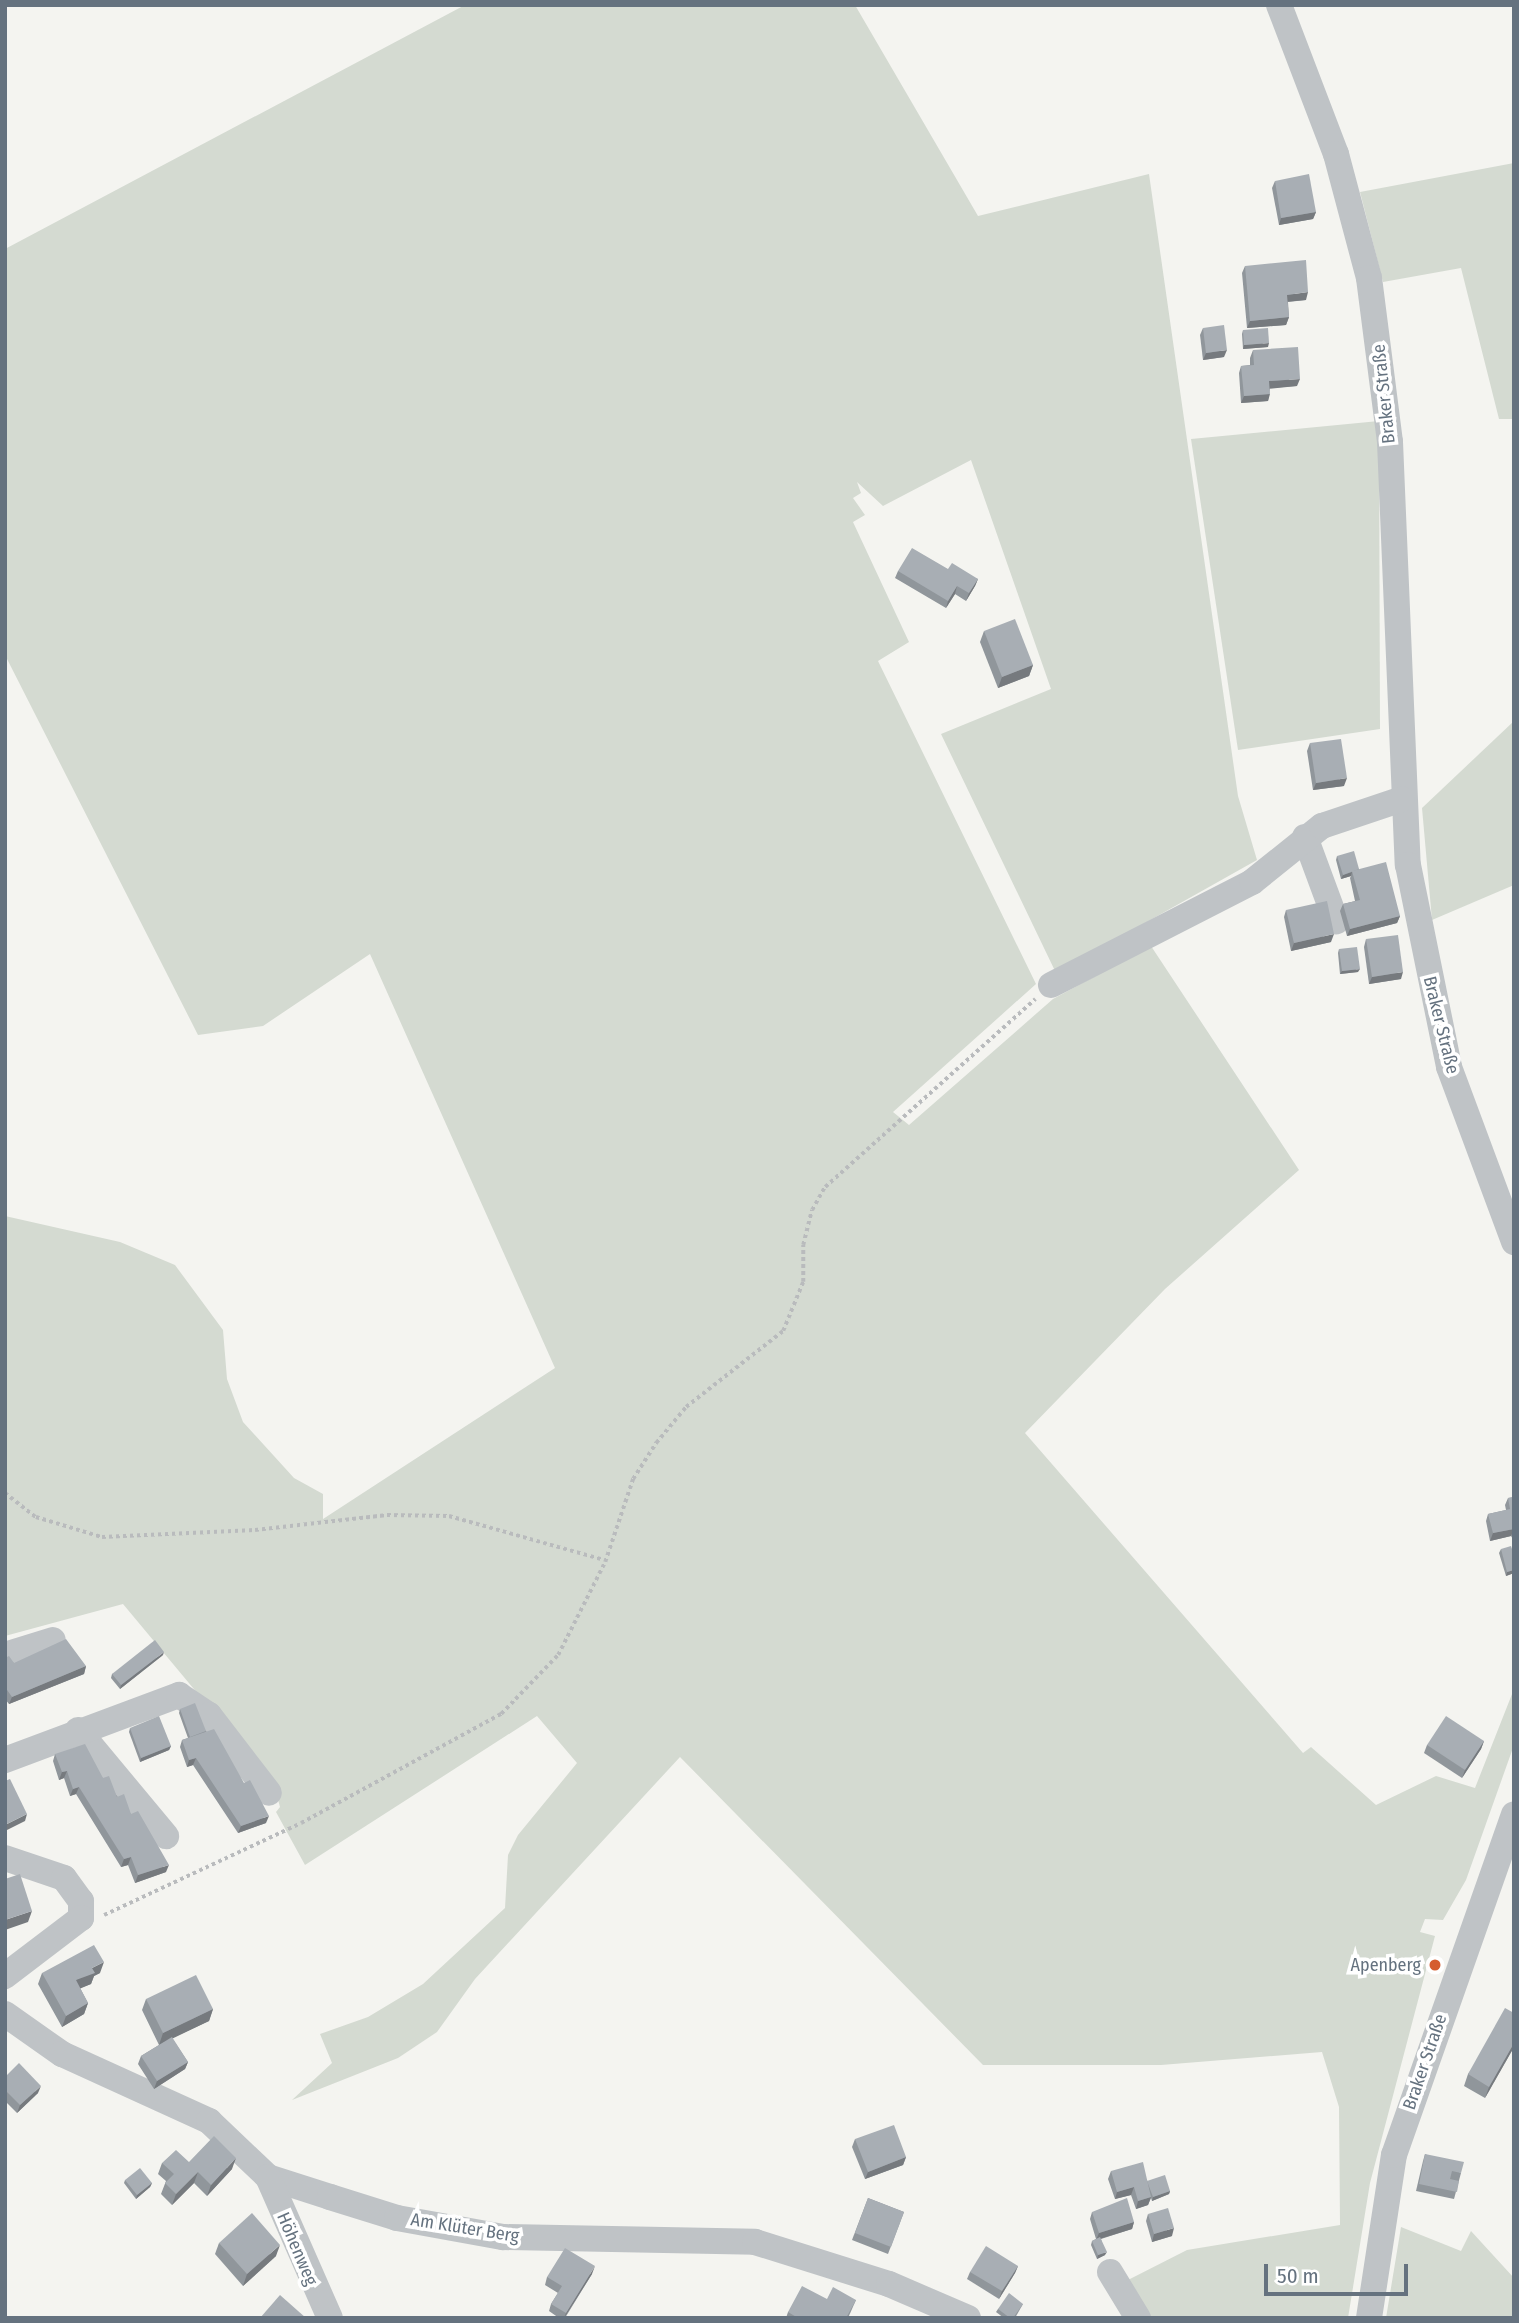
<!DOCTYPE html>
<html>
<head>
<meta charset="utf-8">
<style>
  body { margin:0 }
  #map { position:relative; width:1519px; height:2323px; overflow:hidden; background:#f4f4f0; font-family:"Fira Sans Condensed",sans-serif }
  div>[style] { position:absolute }
  [style*='--x'] { left:calc(var(--x)*1px); top:calc(var(--y)*1px); width:calc(var(--w)*1px); rotate:calc(var(--a)*1deg) }
  .green>* { inset:0; background:#d4dad1 }
  .path>* { height:3.5px; margin-top:-1.75px; transform-origin:0; background:repeating-linear-gradient(90deg,#b9bbbd 0 3.5px,transparent 0 7px) }
  .minor>* { height:26px; margin:-13px; padding:0 13px; transform-origin:13px; border-radius:13px; background:#bfc3c6 }
  .wall>* { inset:0; background:#90969b }
  .shaded-wall>* { inset:0; background:#767a7e }
  .building>* { inset:0; background:#a8aeb4 }
  .dots>* { width:19px; height:19px; translate:-50% -50%; box-sizing:border-box; border:4px solid #fff; border-radius:50% }
  span { translate:-50% -50%; white-space:nowrap; text-align:center; line-height:1.15; -webkit-text-stroke:7px #fff; paint-order:stroke }
  .street-label { font-size:18px; color:#65727f }
  .poi-label { font-size:18px; color:#65727f }
  .right { translate:-100% -50%; text-align:right }
  .frame { position:absolute; inset:0; border:7px solid #65727f; pointer-events:none }
  .scale { position:absolute; left:1264px; top:2264px; width:144px; height:32px; box-sizing:border-box; border:4px solid #65727f; border-top:0; padding-left:9px; font-size:21px; line-height:24px; white-space:nowrap; color:#65727f; -webkit-text-stroke:5px #fff; paint-order:stroke }
</style>
</head>
<body>
<div id="map">
  <div class="green">
    <div style="clip-path:polygon(465px 5px,855px 5px,978px 216px,1149px 174px,1238px 796px,1257px 860px,1056px 973px,941px 734px,1051px 689px,971px 460px,883px 506px,857px 482px,861px 493px,853px 498px,865px 515px,853px 522px,909px 642px,878px 661px,1036px 984px,893px 1112px,909px 1125px,1053px 999px,1151px 946px,1299px 1170px,1165px 1289px,1025px 1433px,1303px 1753px,1311px 1747px,1376px 1805px,1436px 1776px,1475px 1788px,1514px 1689px,1514px 1745px,1466px 1880px,1443px 1920px,1425px 1919px,1420px 1932px,1435px 1936px,1370px 2183px,1348px 2318px,1147px 2318px,1126px 2281px,1187px 2250px,1340px 2225px,1339px 2107px,1322px 2052px,1161px 2065px,983px 2065px,680px 1757px,475px 1979px,437px 2032px,398px 2058px,292px 2100px,332px 2063px,320px 2034px,368px 2017px,423px 1984px,505px 1908px,508px 1855px,518px 1835px,577px 1763px,537px 1716px,305px 1865px,276px 1812px,280px 1807px,274px 1785px,123px 1604px,5px 1636px,5px 1216px,120px 1242px,175px 1265px,223px 1330px,227px 1379px,243px 1422px,294px 1478px,323px 1494px,323px 1519px,555px 1368px,370px 954px,263px 1026px,198px 1035px,5px 655px,5px 249px)"></div>
    <div style="clip-path:polygon(1514px 163px,1514px 419px,1499px 419px,1461px 268px,1383px 282px,1360px 192px)"></div>
    <div style="clip-path:polygon(1379px 421px,1380px 729px,1238px 750px,1191px 439px)"></div>
    <div style="clip-path:polygon(1514px 721px,1514px 885px,1432px 920px,1422px 808px)"></div>
    <div style="clip-path:polygon(1401px 2227px,1461px 2251px,1471px 2231px,1514px 2278px,1514px 2318px,1386px 2318px)"></div>
  </div>
  <div class="path">
    <div style="--x:5;--y:1493;--w:39;--a:38"></div>
    <div style="--x:36;--y:1517;--w:69;--a:16.9"></div>
    <div style="--x:102;--y:1537;--w:153;--a:-2.6"></div>
    <div style="--x:255;--y:1530;--w:133;--a:-6.5"></div>
    <div style="--x:387;--y:1515;--w:62;--a:0.9"></div>
    <div style="--x:449;--y:1516;--w:161;--a:15.8"></div>
    <div style="--x:104;--y:1915;--w:217;--a:-25"></div>
    <div style="--x:301;--y:1823;--w:228;--a:-28.6"></div>
    <div style="--x:501;--y:1714;--w:82;--a:-46"></div>
    <div style="--x:558;--y:1655;--w:104;--a:-63.2"></div>
    <div style="--x:605;--y:1562;--w:88;--a:-71.4"></div>
    <div style="--x:633;--y:1479;--w:43;--a:-57.4"></div>
    <div style="--x:656;--y:1443;--w:47;--a:-50.2"></div>
    <div style="--x:686;--y:1407;--w:123;--a:-38.1"></div>
    <div style="--x:783;--y:1331;--w:53;--a:-67.8"></div>
    <div style="--x:803;--y:1282;--w:37;--a:-90"></div>
    <div style="--x:803;--y:1245;--w:36;--a:-76"></div>
    <div style="--x:812;--y:1210;--w:26;--a:-61"></div>
    <div style="--x:825;--y:1187;--w:282;--a:-41.8"></div>
  </div>
  <div class="minor">
    <div style="--x:1279;--y:5;--w:160;--a:69.1"></div>
    <div style="--x:1336;--y:154;--w:128;--a:75.1"></div>
    <div style="--x:1369;--y:278;--w:165;--a:82.7"></div>
    <div style="--x:1390;--y:442;--w:423;--a:87.6"></div>
    <div style="--x:1408;--y:865;--w:206;--a:78.5"></div>
    <div style="--x:1449;--y:1067;--w:187;--a:69.6"></div>
    <div style="--x:1305;--y:837;--w:90;--a:69.7"></div>
    <div style="--x:1051;--y:985;--w:226;--a:-27.1"></div>
    <div style="--x:1252;--y:882;--w:90;--a:-38.7"></div>
    <div style="--x:1322;--y:826;--w:84;--a:-18.6"></div>
    <div style="--x:5;--y:1655;--w:50;--a:-17.4"></div>
    <div style="--x:78;--y:1730;--w:138;--a:50.3"></div>
    <div style="--x:5;--y:1760;--w:186;--a:-20.5"></div>
    <div style="--x:179;--y:1695;--w:36;--a:34"></div>
    <div style="--x:209;--y:1715;--w:98;--a:52.4"></div>
    <div style="--x:5;--y:1858;--w:62;--a:18.7"></div>
    <div style="--x:64;--y:1878;--w:29;--a:54"></div>
    <div style="--x:81;--y:1901;--w:17;--a:90"></div>
    <div style="--x:81;--y:1918;--w:96;--a:142.7"></div>
    <div style="--x:5;--y:2014;--w:70;--a:35.1"></div>
    <div style="--x:62;--y:2054;--w:162;--a:24.5"></div>
    <div style="--x:209;--y:2121;--w:81;--a:43.5"></div>
    <div style="--x:268;--y:2177;--w:65;--a:17.9"></div>
    <div style="--x:330;--y:2197;--w:70;--a:17.4"></div>
    <div style="--x:397;--y:2218;--w:108;--a:10.2"></div>
    <div style="--x:503;--y:2237;--w:252;--a:1.1"></div>
    <div style="--x:755;--y:2242;--w:140;--a:17.4"></div>
    <div style="--x:889;--y:2284;--w:86;--a:23.3"></div>
    <div style="--x:268;--y:2177;--w:154;--a:66.3"></div>
    <div style="--x:1110;--y:2272;--w:54;--a:58.7"></div>
    <div style="--x:1369;--y:2318;--w:165;--a:-81.3"></div>
    <div style="--x:1394;--y:2155;--w:361;--a:-70.6"></div>
  </div>
  <div class="wall">
    <div style="clip-path:polygon(1275px 181px,1316px 212px,1313px 219px,1279px 225px,1272px 188px)"></div>
    <div style="clip-path:polygon(1245px 266px,1306px 300px,1288px 302px,1289px 317px,1286px 325px,1247px 328px,1242px 273px)"></div>
    <div style="clip-path:polygon(1203px 328px,1224px 357px,1203px 360px,1200px 335px)"></div>
    <div style="clip-path:polygon(1243px 330px,1268px 347px,1243px 349px,1242px 334px)"></div>
    <div style="clip-path:polygon(1253px 350px,1297px 386px,1270px 388px,1268px 401px,1241px 403px,1239px 373px,1241px 366px,1250px 365px,1250px 358px)"></div>
    <div style="clip-path:polygon(948px 569px,978px 579px,975px 586px,966px 601px,955px 594px,946px 608px,895px 578px,898px 571px)"></div>
    <div style="clip-path:polygon(984px 631px,1033px 665px,1029px 676px,998px 688px,980px 642px)"></div>
    <div style="clip-path:polygon(1310px 743px,1344px 786px,1313px 790px,1307px 751px)"></div>
    <div style="clip-path:polygon(1337px 856px,1359px 869px,1400px 916px,1397px 923px,1347px 936px,1340px 911px,1343px 904px,1355px 901px,1350px 878px,1351px 876px,1341px 879px,1336px 860px)"></div>
    <div style="clip-path:polygon(1286px 910px,1331px 942px,1291px 951px,1284px 917px)"></div>
    <div style="clip-path:polygon(1366px 939px,1401px 979px,1369px 984px,1364px 947px)"></div>
    <div style="clip-path:polygon(1339px 949px,1358px 972px,1340px 974px,1338px 953px)"></div>
    <div style="clip-path:polygon(1514px 1497px,1514px 1541px,1511px 1536px,1490px 1541px,1486px 1521px,1488px 1514px,1506px 1510px,1505px 1505px,1508px 1498px)"></div>
    <div style="clip-path:polygon(1501px 1549px,1514px 1555px,1514px 1573px,1506px 1576px,1499px 1553px)"></div>
    <div style="clip-path:polygon(163px 1655px,120px 1689px,111px 1678px,112px 1674px)"></div>
    <div style="clip-path:polygon(5px 1658px,14px 1663px,86px 1666px,84px 1674px,9px 1704px,5px 1699px)"></div>
    <div style="clip-path:polygon(180px 1709px,206px 1731px,266px 1823px,238px 1833px,193px 1765px,187px 1767px,180px 1747px,182px 1740px,188px 1738px,179px 1713px)"></div>
    <div style="clip-path:polygon(130px 1728px,171px 1746px,169px 1750px,140px 1762px,129px 1732px)"></div>
    <div style="clip-path:polygon(1484px 1741px,1481px 1749px,1462px 1778px,1424px 1753px,1427px 1745px)"></div>
    <div style="clip-path:polygon(55px 1754px,103px 1778px,131px 1814px,166px 1872px,135px 1883px,128px 1865px,121px 1867px,76px 1794px,70px 1796px,64px 1778px,59px 1780px,53px 1761px)"></div>
    <div style="clip-path:polygon(42px 1973px,100px 1973px,94px 1976px,91px 1984px,80px 1988px,88px 2003px,84px 2014px,62px 2027px,38px 1984px)"></div>
    <div style="clip-path:polygon(146px 1999px,213px 2009px,209px 2021px,172px 2038px,188px 2062px,185px 2069px,154px 2089px,138px 2064px,141px 2056px,159px 2045px,142px 2010px)"></div>
    <div style="clip-path:polygon(1514px 2013px,1514px 2047px,1485px 2098px,1464px 2086px,1468px 2074px)"></div>
    <div style="clip-path:polygon(5px 2077px,38px 2093px,17px 2113px,5px 2101px)"></div>
    <div style="clip-path:polygon(855px 2139px,906px 2157px,903px 2165px,865px 2179px,852px 2147px)"></div>
    <div style="clip-path:polygon(1425px 2154px,1461px 2173px,1454px 2199px,1416px 2191px,1423px 2161px)"></div>
    <div style="clip-path:polygon(189px 2162px,232px 2169px,207px 2196px,194px 2183px,172px 2205px,161px 2194px,166px 2181px,158px 2174px,162px 2163px)"></div>
    <div style="clip-path:polygon(1111px 2171px,1148px 2181px,1170px 2191px,1169px 2194px,1152px 2201px,1151px 2198px,1148px 2205px,1136px 2209px,1131px 2195px,1115px 2199px,1108px 2179px)"></div>
    <div style="clip-path:polygon(125px 2180px,152px 2183px,150px 2187px,136px 2199px,124px 2183px)"></div>
    <div style="clip-path:polygon(868px 2198px,904px 2212px,888px 2254px,852px 2240px)"></div>
    <div style="clip-path:polygon(1092px 2212px,1134px 2222px,1132px 2229px,1101px 2239px,1105px 2255px,1097px 2259px,1091px 2245px,1092px 2241px,1096px 2239px,1090px 2219px)"></div>
    <div style="clip-path:polygon(1148px 2214px,1172px 2236px,1152px 2242px,1146px 2221px)"></div>
    <div style="clip-path:polygon(219px 2243px,276px 2256px,243px 2286px,215px 2254px)"></div>
    <div style="clip-path:polygon(1018px 2266px,1015px 2273px,999px 2299px,967px 2279px,970px 2272px)"></div>
    <div style="clip-path:polygon(592px 2274px,565px 2318px,559px 2318px,549px 2311px,551px 2304px,558px 2293px,545px 2285px,547px 2277px)"></div>
    <div style="clip-path:polygon(827px 2299px,856px 2300px,848px 2318px,786px 2318px,788px 2312px)"></div>
    <div style="clip-path:polygon(1023px 2304px,1015px 2318px,1004px 2318px,996px 2312px,998px 2309px)"></div>
  </div>
  <div class="shaded-wall">
    <div style="clip-path:polygon(1316px 212px,1313px 219px,1279px 225px,1281px 218px)"></div>
    <div style="clip-path:polygon(1308px 292px,1306px 300px,1284px 302px,1287px 295px)"></div>
    <div style="clip-path:polygon(1289px 317px,1286px 325px,1247px 328px,1250px 321px)"></div>
    <div style="clip-path:polygon(1269px 343px,1268px 347px,1243px 349px,1244px 345px)"></div>
    <div style="clip-path:polygon(1227px 350px,1224px 357px,1203px 360px,1206px 353px)"></div>
    <div style="clip-path:polygon(1300px 379px,1297px 386px,1267px 389px,1269px 381px)"></div>
    <div style="clip-path:polygon(1270px 394px,1268px 401px,1241px 403px,1244px 396px)"></div>
    <div style="clip-path:polygon(978px 579px,975px 586px,966px 601px,969px 593px)"></div>
    <div style="clip-path:polygon(957px 586px,955px 594px,946px 608px,948px 601px)"></div>
    <div style="clip-path:polygon(1033px 665px,1029px 676px,998px 688px,1002px 677px)"></div>
    <div style="clip-path:polygon(1347px 778px,1344px 786px,1313px 790px,1316px 783px)"></div>
    <div style="clip-path:polygon(1352px 872px,1351px 876px,1341px 879px,1343px 875px)"></div>
    <div style="clip-path:polygon(1400px 916px,1397px 923px,1347px 936px,1350px 929px)"></div>
    <div style="clip-path:polygon(1334px 934px,1331px 942px,1291px 951px,1294px 943px)"></div>
    <div style="clip-path:polygon(1360px 969px,1358px 972px,1340px 974px,1342px 971px)"></div>
    <div style="clip-path:polygon(1403px 972px,1401px 979px,1369px 984px,1372px 977px)"></div>
    <div style="clip-path:polygon(1514px 1529px,1511px 1536px,1490px 1541px,1493px 1533px)"></div>
    <div style="clip-path:polygon(1514px 1570px,1514px 1573px,1506px 1576px,1507px 1572px)"></div>
    <div style="clip-path:polygon(164px 1652px,163px 1655px,120px 1689px,121px 1685px)"></div>
    <div style="clip-path:polygon(86px 1666px,84px 1674px,9px 1704px,12px 1697px)"></div>
    <div style="clip-path:polygon(1484px 1741px,1481px 1749px,1462px 1778px,1465px 1770px)"></div>
    <div style="clip-path:polygon(171px 1746px,169px 1750px,140px 1762px,141px 1758px)"></div>
    <div style="clip-path:polygon(196px 1758px,193px 1765px,187px 1767px,189px 1760px)"></div>
    <div style="clip-path:polygon(67px 1771px,64px 1778px,59px 1780px,62px 1772px)"></div>
    <div style="clip-path:polygon(79px 1787px,76px 1794px,70px 1796px,73px 1789px)"></div>
    <div style="clip-path:polygon(27px 1814px,25px 1821px,5px 1831px,5px 1825px)"></div>
    <div style="clip-path:polygon(269px 1816px,266px 1823px,238px 1833px,241px 1826px)"></div>
    <div style="clip-path:polygon(131px 1857px,128px 1865px,121px 1867px,124px 1859px)"></div>
    <div style="clip-path:polygon(169px 1865px,166px 1872px,135px 1883px,138px 1875px)"></div>
    <div style="clip-path:polygon(32px 1911px,28px 1922px,5px 1930px,5px 1920px)"></div>
    <div style="clip-path:polygon(104px 1962px,100px 1973px,94px 1976px,91px 1984px,72px 1992px,76px 1980px,92px 1968px)"></div>
    <div style="clip-path:polygon(88px 2003px,84px 2014px,62px 2027px,66px 2016px)"></div>
    <div style="clip-path:polygon(213px 2009px,209px 2021px,159px 2045px,163px 2033px)"></div>
    <div style="clip-path:polygon(1514px 2043px,1514px 2047px,1485px 2098px,1489px 2087px)"></div>
    <div style="clip-path:polygon(188px 2062px,185px 2069px,154px 2089px,157px 2081px)"></div>
    <div style="clip-path:polygon(41px 2086px,38px 2093px,17px 2113px,20px 2105px)"></div>
    <div style="clip-path:polygon(906px 2157px,903px 2165px,865px 2179px,868px 2172px)"></div>
    <div style="clip-path:polygon(236px 2158px,232px 2169px,207px 2196px,211px 2185px)"></div>
    <div style="clip-path:polygon(198px 2172px,194px 2183px,172px 2205px,176px 2194px)"></div>
    <div style="clip-path:polygon(152px 2183px,150px 2187px,136px 2199px,137px 2195px)"></div>
    <div style="clip-path:polygon(1134px 2187px,1131px 2195px,1115px 2199px,1117px 2192px)"></div>
    <div style="clip-path:polygon(1170px 2191px,1169px 2194px,1152px 2201px,1153px 2197px)"></div>
    <div style="clip-path:polygon(1151px 2197px,1148px 2205px,1136px 2209px,1138px 2201px)"></div>
    <div style="clip-path:polygon(1134px 2222px,1132px 2229px,1096px 2240px,1099px 2233px)"></div>
    <div style="clip-path:polygon(1174px 2228px,1172px 2236px,1152px 2242px,1154px 2234px)"></div>
    <div style="clip-path:polygon(280px 2245px,276px 2256px,243px 2286px,247px 2274px)"></div>
    <div style="clip-path:polygon(1107px 2252px,1105px 2255px,1097px 2259px,1098px 2255px)"></div>
    <div style="clip-path:polygon(595px 2266px,592px 2274px,564px 2318px,566px 2313px)"></div>
    <div style="clip-path:polygon(1018px 2266px,1015px 2273px,999px 2299px,1002px 2291px)"></div>
  </div>
  <div class="building">
    <div style="clip-path:polygon(1309px 174px,1316px 212px,1281px 218px,1275px 181px)"></div>
    <div style="clip-path:polygon(1306px 260px,1308px 292px,1287px 295px,1289px 317px,1250px 321px,1245px 266px)"></div>
    <div style="clip-path:polygon(1224px 325px,1227px 350px,1206px 353px,1203px 328px)"></div>
    <div style="clip-path:polygon(1268px 328px,1269px 343px,1244px 345px,1243px 330px)"></div>
    <div style="clip-path:polygon(1298px 347px,1300px 379px,1269px 381px,1270px 394px,1244px 396px,1241px 366px,1254px 365px,1253px 350px)"></div>
    <div style="clip-path:polygon(912px 548px,948px 569px,952px 563px,978px 579px,969px 593px,957px 586px,948px 601px,898px 571px)"></div>
    <div style="clip-path:polygon(1015px 619px,1033px 665px,1002px 677px,984px 631px)"></div>
    <div style="clip-path:polygon(1341px 739px,1347px 778px,1316px 783px,1310px 743px)"></div>
    <div style="clip-path:polygon(1354px 851px,1359px 869px,1343px 875px,1337px 856px)"></div>
    <div style="clip-path:polygon(1386px 862px,1400px 916px,1350px 929px,1343px 904px,1360px 900px,1352px 871px)"></div>
    <div style="clip-path:polygon(1327px 901px,1334px 934px,1294px 943px,1286px 910px)"></div>
    <div style="clip-path:polygon(1398px 935px,1403px 972px,1372px 977px,1366px 939px)"></div>
    <div style="clip-path:polygon(1357px 947px,1360px 969px,1342px 971px,1339px 949px)"></div>
    <div style="clip-path:polygon(1514px 1497px,1514px 1529px,1493px 1533px,1488px 1514px,1510px 1509px,1508px 1498px)"></div>
    <div style="clip-path:polygon(1511px 1546px,1514px 1555px,1514px 1570px,1507px 1572px,1501px 1549px)"></div>
    <div style="clip-path:polygon(66px 1639px,86px 1666px,12px 1697px,5px 1687px,5px 1658px,9px 1656px,14px 1663px)"></div>
    <div style="clip-path:polygon(155px 1640px,164px 1652px,121px 1685px,112px 1674px)"></div>
    <div style="clip-path:polygon(195px 1703px,206px 1731px,190px 1737px,180px 1709px)"></div>
    <div style="clip-path:polygon(159px 1716px,171px 1746px,141px 1758px,130px 1728px)"></div>
    <div style="clip-path:polygon(1446px 1716px,1484px 1741px,1465px 1770px,1427px 1745px)"></div>
    <div style="clip-path:polygon(214px 1729px,244px 1783px,250px 1780px,269px 1816px,241px 1826px,196px 1758px,189px 1760px,182px 1740px)"></div>
    <div style="clip-path:polygon(85px 1744px,103px 1778px,109px 1776px,117px 1797px,124px 1794px,131px 1814px,138px 1811px,169px 1865px,138px 1875px,131px 1857px,124px 1859px,79px 1787px,73px 1789px,67px 1771px,62px 1772px,55px 1754px)"></div>
    <div style="clip-path:polygon(10px 1779px,27px 1814px,5px 1825px,5px 1781px)"></div>
    <div style="clip-path:polygon(20px 1874px,32px 1911px,5px 1920px,5px 1879px)"></div>
    <div style="clip-path:polygon(94px 1945px,104px 1962px,92px 1968px,95px 1973px,76px 1980px,88px 2003px,66px 2016px,42px 1973px)"></div>
    <div style="clip-path:polygon(196px 1975px,213px 2009px,163px 2033px,146px 1999px)"></div>
    <div style="clip-path:polygon(1505px 2008px,1514px 2013px,1514px 2043px,1489px 2087px,1468px 2074px)"></div>
    <div style="clip-path:polygon(172px 2037px,188px 2062px,157px 2081px,141px 2056px)"></div>
    <div style="clip-path:polygon(19px 2063px,41px 2086px,20px 2105px,5px 2090px,5px 2077px)"></div>
    <div style="clip-path:polygon(894px 2125px,906px 2157px,868px 2172px,855px 2139px)"></div>
    <div style="clip-path:polygon(214px 2136px,236px 2158px,211px 2185px,198px 2172px,176px 2194px,165px 2183px,174px 2174px,162px 2163px,176px 2150px,189px 2162px)"></div>
    <div style="clip-path:polygon(1425px 2154px,1464px 2162px,1461px 2173px,1452px 2171px,1450px 2179px,1459px 2181px,1457px 2192px,1419px 2184px)"></div>
    <div style="clip-path:polygon(1143px 2162px,1151px 2197px,1138px 2201px,1134px 2187px,1117px 2192px,1111px 2171px)"></div>
    <div style="clip-path:polygon(140px 2168px,152px 2183px,137px 2195px,125px 2180px)"></div>
    <div style="clip-path:polygon(1165px 2175px,1170px 2191px,1153px 2197px,1147px 2181px)"></div>
    <div style="clip-path:polygon(868px 2198px,904px 2212px,891px 2247px,855px 2233px)"></div>
    <div style="clip-path:polygon(1127px 2198px,1134px 2222px,1099px 2233px,1092px 2212px)"></div>
    <div style="clip-path:polygon(1168px 2208px,1174px 2228px,1154px 2234px,1148px 2214px)"></div>
    <div style="clip-path:polygon(252px 2213px,280px 2245px,247px 2274px,219px 2243px)"></div>
    <div style="clip-path:polygon(1100px 2237px,1107px 2252px,1098px 2255px,1092px 2241px)"></div>
    <div style="clip-path:polygon(986px 2246px,1018px 2266px,1002px 2291px,970px 2272px)"></div>
    <div style="clip-path:polygon(565px 2248px,595px 2266px,566px 2313px,551px 2304px,562px 2286px,547px 2277px)"></div>
    <div style="clip-path:polygon(802px 2286px,827px 2299px,833px 2287px,856px 2300px,846px 2318px,798px 2318px,788px 2312px)"></div>
    <div style="clip-path:polygon(1009px 2293px,1023px 2304px,1013px 2318px,1010px 2318px,998px 2309px)"></div>
    <div style="clip-path:polygon(280px 2295px,306px 2318px,260px 2318px)"></div>
  </div>
  <div class="dots">
    <div style="left:1435px;top:1965px;background:#d55d2f"></div>
  </div>
  <div class="street-label">
    <span style="left:1384px;top:394px;rotate:-96deg">Braker Straße</span>
    <span style="left:1441px;top:1025px;rotate:76deg">Braker Straße</span>
    <span style="left:1425px;top:2062px;rotate:-71deg">Braker Straße</span>
    <span style="left:465px;top:2228px;rotate:9deg">Am Klüter Berg</span>
    <span style="left:297px;top:2249px;rotate:67deg">Höhenweg</span>
  </div>
  <div class="poi-label">
    <span class="right" style="left:1421px;top:1965px">Apenberg</span>
  </div>
  <div class="frame"></div>
  <div class="scale">50 m</div>
</div>
</body>
</html>
